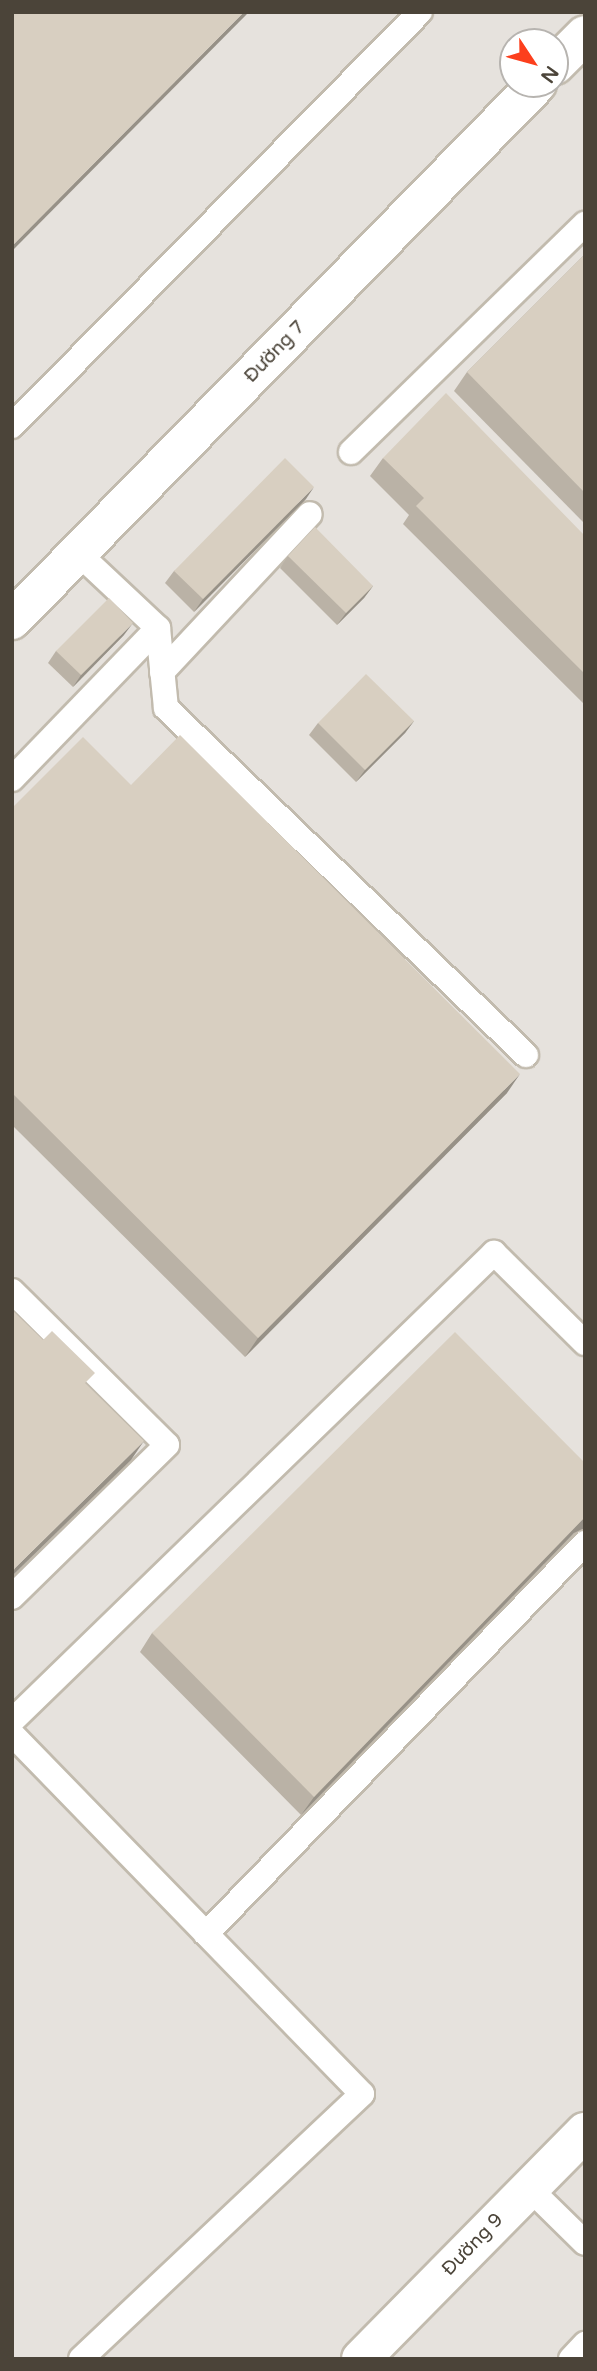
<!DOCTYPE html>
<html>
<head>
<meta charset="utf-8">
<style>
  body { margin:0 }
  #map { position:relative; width:597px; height:2371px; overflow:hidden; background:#f6f3ec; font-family:"Varela Round",sans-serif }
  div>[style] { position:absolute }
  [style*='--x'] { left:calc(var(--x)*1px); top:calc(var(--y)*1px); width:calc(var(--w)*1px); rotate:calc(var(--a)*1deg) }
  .industrial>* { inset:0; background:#e6e2dd }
  .roads { filter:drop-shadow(2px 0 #c2bbae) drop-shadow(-2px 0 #c2bbae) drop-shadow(0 2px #c2bbae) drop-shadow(0 -2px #c2bbae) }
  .service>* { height:24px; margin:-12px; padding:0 12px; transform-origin:12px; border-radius:12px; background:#fff }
  .minor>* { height:38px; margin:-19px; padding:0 19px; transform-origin:19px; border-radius:19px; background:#fff }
  .wall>* { inset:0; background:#bab2a6 }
  .shaded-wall>* { inset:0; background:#979187 }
  .building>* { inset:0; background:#d8cfc1 }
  span { translate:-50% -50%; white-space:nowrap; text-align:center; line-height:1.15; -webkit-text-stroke:5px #fff; paint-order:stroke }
  .street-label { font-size:19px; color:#4b4439 }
  .frame { position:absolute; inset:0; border:14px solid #4b4439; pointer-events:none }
  .north { position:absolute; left:499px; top:28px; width:70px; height:70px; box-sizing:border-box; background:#fff; border:2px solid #b7b4b0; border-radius:50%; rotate:126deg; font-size:19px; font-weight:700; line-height:28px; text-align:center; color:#4b4439 }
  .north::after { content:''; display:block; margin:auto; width:24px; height:32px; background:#fc3f1d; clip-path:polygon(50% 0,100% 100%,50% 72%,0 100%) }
</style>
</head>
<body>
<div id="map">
  <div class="industrial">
    <div style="clip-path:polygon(evenodd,12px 12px,585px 12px,585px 2359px,12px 2359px,12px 12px,513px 42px,555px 42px,555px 84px,513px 84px,513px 42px)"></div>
  </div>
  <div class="roads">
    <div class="service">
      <div style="--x:12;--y:426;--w:581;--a:-45.42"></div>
      <div style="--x:351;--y:452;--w:327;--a:-44.3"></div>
      <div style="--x:78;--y:553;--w:110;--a:43.2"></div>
      <div style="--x:158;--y:628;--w:80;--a:84.3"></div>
      <div style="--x:166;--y:708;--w:500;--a:43.95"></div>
      <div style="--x:162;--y:672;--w:216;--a:-46.9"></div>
      <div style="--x:12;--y:779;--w:210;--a:-46"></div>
      <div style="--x:12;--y:1291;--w:218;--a:44.8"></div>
      <div style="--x:167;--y:1445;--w:217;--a:135.6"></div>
      <div style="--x:12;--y:1721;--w:672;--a:-44.16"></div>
      <div style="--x:494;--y:1253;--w:128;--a:44.7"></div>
      <div style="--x:12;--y:1734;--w:502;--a:45.81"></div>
      <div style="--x:362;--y:2094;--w:386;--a:136.7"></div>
      <div style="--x:206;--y:1934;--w:545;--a:-45.89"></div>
      <div style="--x:529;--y:2188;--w:78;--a:44.5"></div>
      <div style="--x:571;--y:2359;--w:21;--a:-47"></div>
    </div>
    <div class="minor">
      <div style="--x:555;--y:65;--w:42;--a:-45"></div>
      <div style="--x:12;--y:620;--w:750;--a:-45.59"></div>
      <div style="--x:361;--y:2359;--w:319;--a:-45.4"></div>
    </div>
  </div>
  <div class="wall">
    <div style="clip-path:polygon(585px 254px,585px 524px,454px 391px,467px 372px)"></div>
    <div style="clip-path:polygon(383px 458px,585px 536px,585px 705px,403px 524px,409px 515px,370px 476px)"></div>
    <div style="clip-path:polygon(306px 499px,194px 612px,165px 583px,174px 571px)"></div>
    <div style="clip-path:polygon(288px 556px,373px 586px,364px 598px,337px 625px,280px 568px)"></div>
    <div style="clip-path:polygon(124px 635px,73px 687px,48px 663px,56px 651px)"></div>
    <div style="clip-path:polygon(414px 721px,405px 733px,356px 782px,309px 735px,318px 723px)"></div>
    <div style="clip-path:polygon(131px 785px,507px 1093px,245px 1357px,12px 1125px,12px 808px)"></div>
    <div style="clip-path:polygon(585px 1463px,585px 1529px,582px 1529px,574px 1533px,301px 1815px,140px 1652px,152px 1633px)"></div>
  </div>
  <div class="shaded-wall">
    <div style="clip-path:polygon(244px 12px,249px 12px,12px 251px,12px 246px)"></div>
    <div style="clip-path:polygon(314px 487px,306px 499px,194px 612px,203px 599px)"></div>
    <div style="clip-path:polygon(373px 586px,364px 598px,337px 625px,346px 613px)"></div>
    <div style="clip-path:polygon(133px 623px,124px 635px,73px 687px,81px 675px)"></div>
    <div style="clip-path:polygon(414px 721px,405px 733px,356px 782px,365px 770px)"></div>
    <div style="clip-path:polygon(520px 1074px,507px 1093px,245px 1357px,258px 1338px)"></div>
    <div style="clip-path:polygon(144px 1441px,131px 1460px,12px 1576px,12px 1571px,15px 1568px)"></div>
    <div style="clip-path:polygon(585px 1517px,585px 1529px,582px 1529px,574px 1533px,301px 1815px,314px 1797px)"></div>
  </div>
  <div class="building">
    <div style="clip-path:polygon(12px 12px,244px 12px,12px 246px)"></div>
    <div style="clip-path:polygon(585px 254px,585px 493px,467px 372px)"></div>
    <div style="clip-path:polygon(446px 393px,585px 536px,585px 674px,416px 506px,424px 498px,383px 458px)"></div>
    <div style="clip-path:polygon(285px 458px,314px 487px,203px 599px,174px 571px)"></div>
    <div style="clip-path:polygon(315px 527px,373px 586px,346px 613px,288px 556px)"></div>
    <div style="clip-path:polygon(109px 598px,133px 623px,81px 675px,56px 651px)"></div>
    <div style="clip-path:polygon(366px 674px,414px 721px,365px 770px,318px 723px)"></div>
    <div style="clip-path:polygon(180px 735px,520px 1074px,258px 1338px,12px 1093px,12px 808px,83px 737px,131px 785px)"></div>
    <div style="clip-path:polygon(12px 1310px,43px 1340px,52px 1331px,95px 1373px,85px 1383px,144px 1441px,15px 1568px,12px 1574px)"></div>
    <div style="clip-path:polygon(455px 1332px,585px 1463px,585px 1517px,314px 1797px,152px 1633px)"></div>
  </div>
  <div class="street-label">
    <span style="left:275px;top:352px;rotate:-46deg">Đường 7</span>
    <span style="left:473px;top:2245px;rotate:-46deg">Đường 9</span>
  </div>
  <div class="frame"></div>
  <div class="north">N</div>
</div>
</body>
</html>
